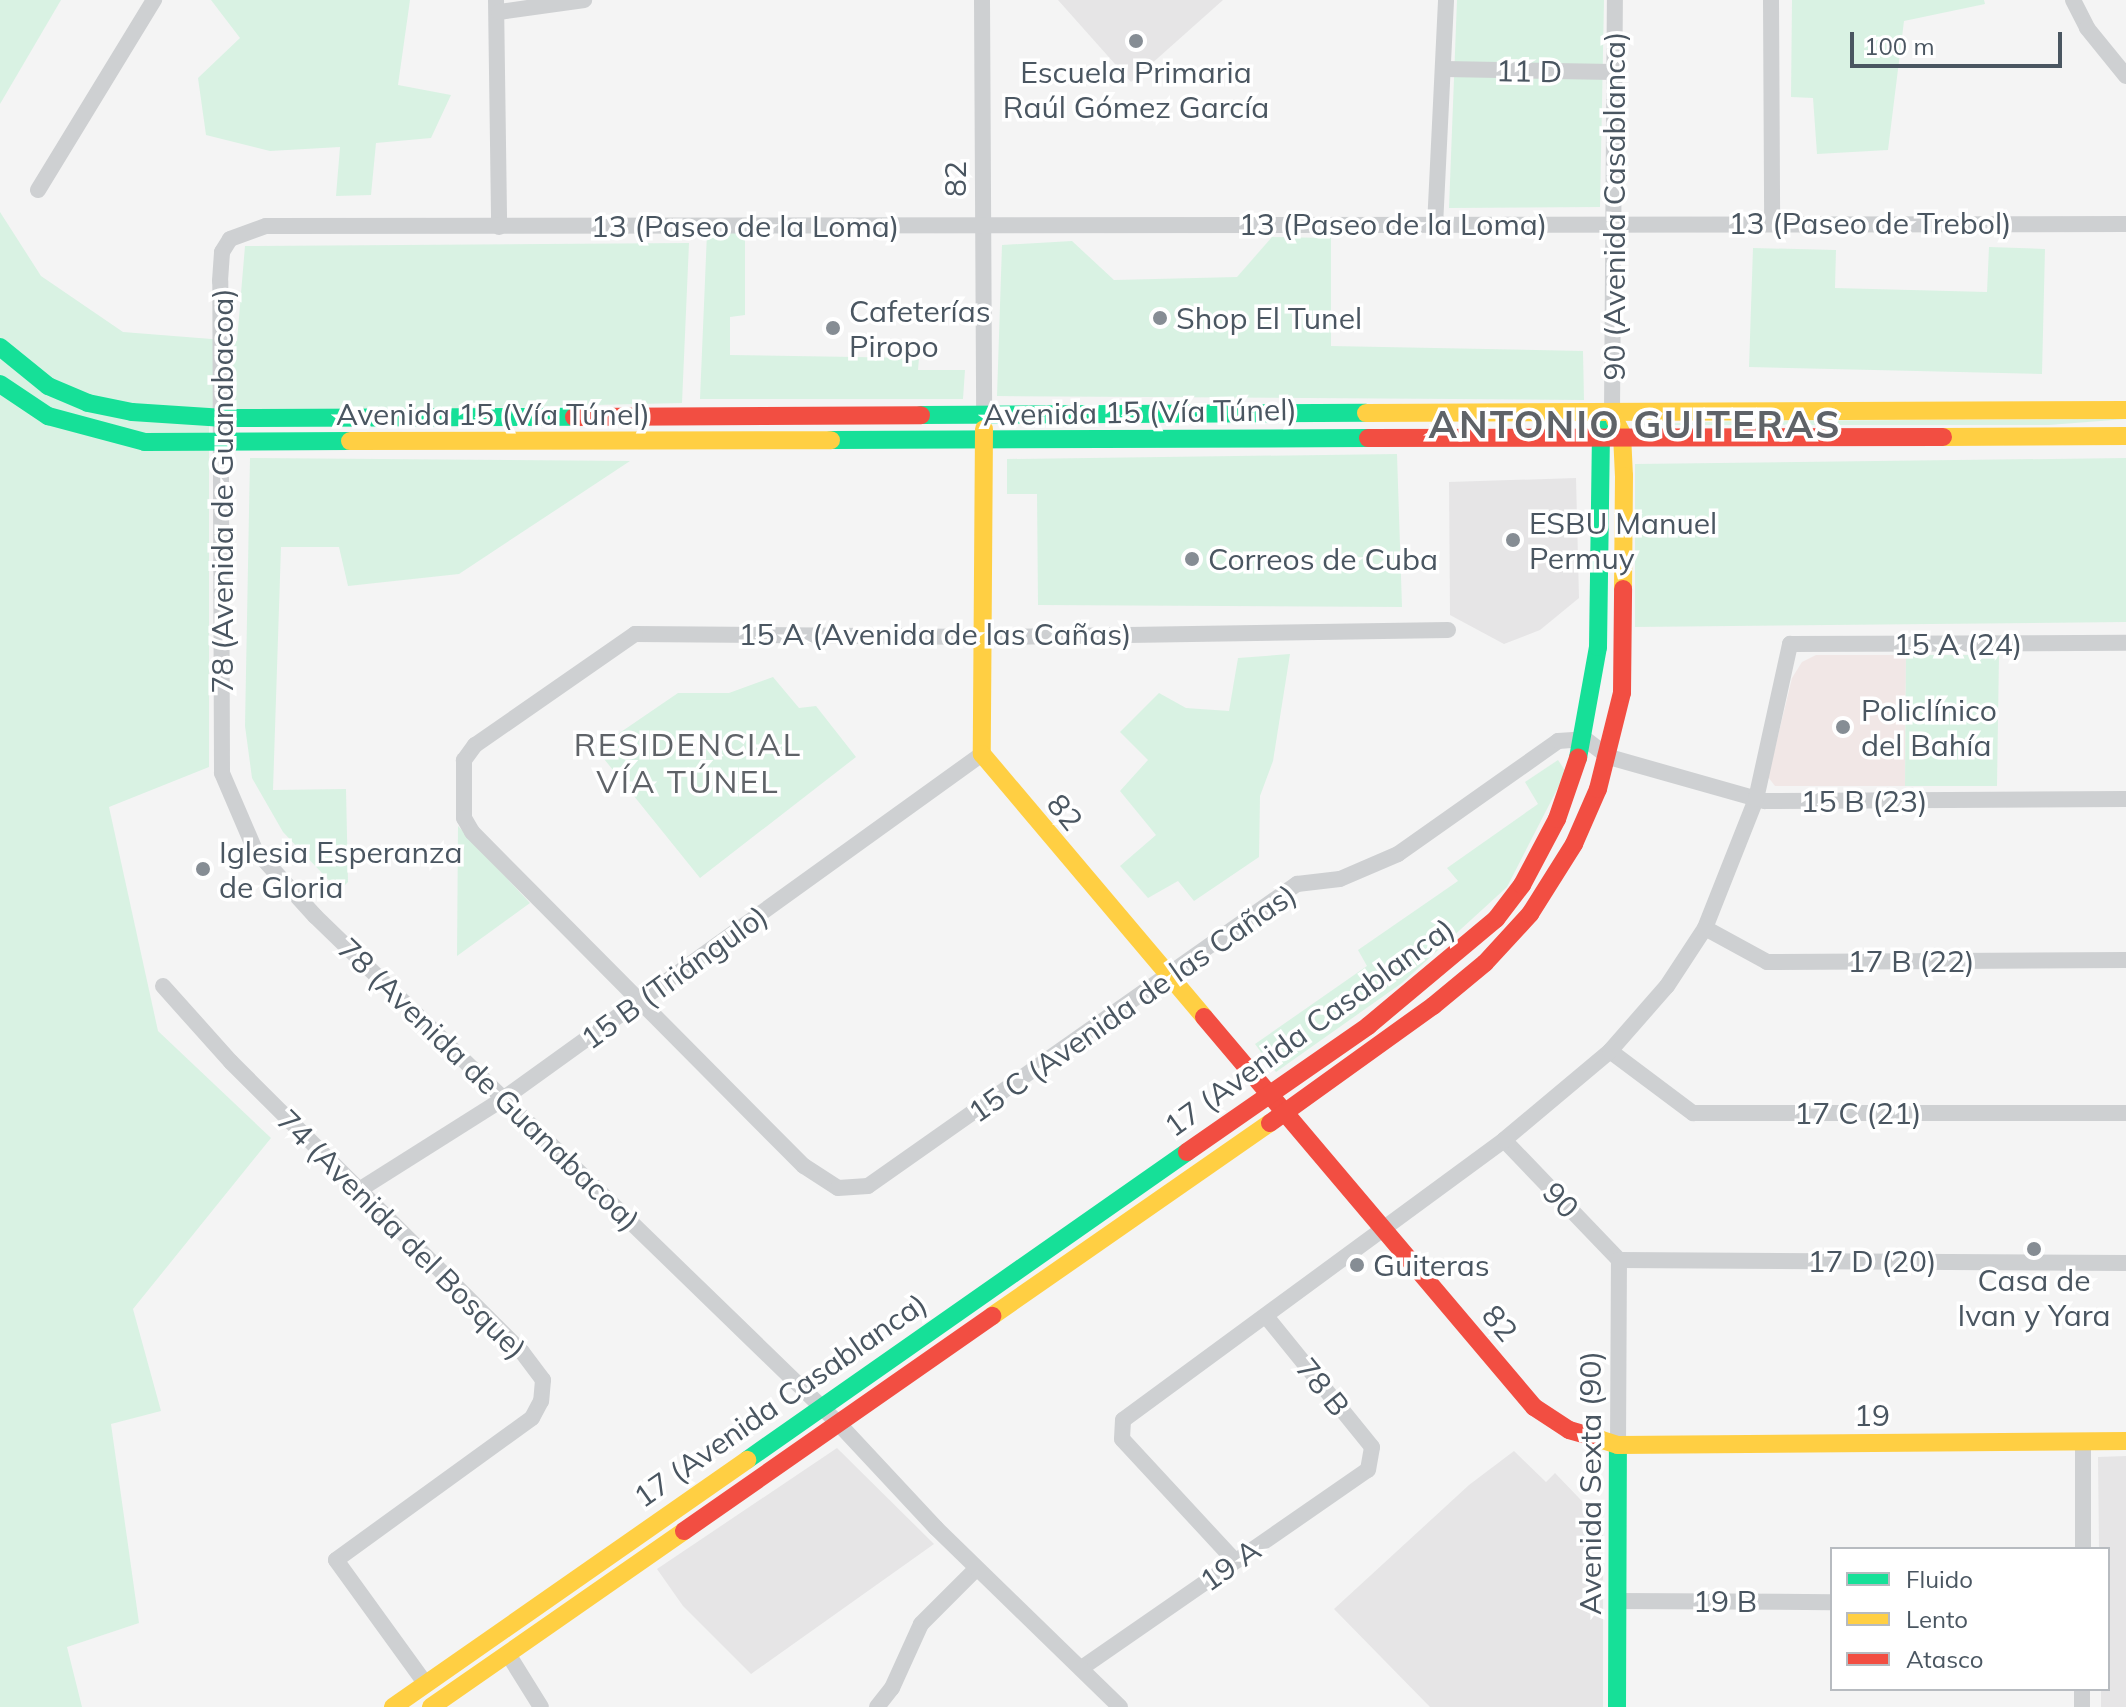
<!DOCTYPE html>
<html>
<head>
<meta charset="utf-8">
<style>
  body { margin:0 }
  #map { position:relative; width:2126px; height:1707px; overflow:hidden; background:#f4f4f4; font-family:Mulish,sans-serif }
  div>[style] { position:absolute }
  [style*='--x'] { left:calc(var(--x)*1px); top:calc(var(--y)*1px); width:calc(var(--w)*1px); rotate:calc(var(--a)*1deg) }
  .education>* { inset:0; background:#e6e5e6 }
  .medical>* { inset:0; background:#f1e7e6 }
  .green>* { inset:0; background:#d9f2e3 }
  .street>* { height:16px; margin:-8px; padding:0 8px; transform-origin:8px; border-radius:8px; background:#ced0d2 }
  .fast>* { height:18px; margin:-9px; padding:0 9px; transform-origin:9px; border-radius:9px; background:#16e098 }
  .slow>* { height:18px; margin:-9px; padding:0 9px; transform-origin:9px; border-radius:9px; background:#ffcf43 }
  .jam>* { height:18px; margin:-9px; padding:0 9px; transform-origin:9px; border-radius:9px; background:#f24e42 }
  .dots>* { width:22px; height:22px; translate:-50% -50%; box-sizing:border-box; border:4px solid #fff; border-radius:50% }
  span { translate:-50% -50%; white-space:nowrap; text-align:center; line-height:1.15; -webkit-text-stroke:7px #fff; paint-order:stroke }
  .street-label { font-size:30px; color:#4a5661 }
  .poi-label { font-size:30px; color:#4a5661 }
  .left { translate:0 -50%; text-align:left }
  .neighbourhood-label { font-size:32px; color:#5f6368; letter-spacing:2px }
  .district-label { font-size:38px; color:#5f6368; font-weight:700; letter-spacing:2px }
  .legend { position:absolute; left:1830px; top:1547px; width:280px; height:144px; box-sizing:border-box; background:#fff; border:2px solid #b7bbc0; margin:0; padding:10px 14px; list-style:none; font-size:24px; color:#4a5661 }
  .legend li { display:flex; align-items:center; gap:16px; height:40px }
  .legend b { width:40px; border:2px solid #b7bbc0 }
  .scale { position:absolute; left:1850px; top:32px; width:212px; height:36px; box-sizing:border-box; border:4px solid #4a5661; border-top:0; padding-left:10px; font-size:24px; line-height:28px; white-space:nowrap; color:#4a5661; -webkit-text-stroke:6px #fff; paint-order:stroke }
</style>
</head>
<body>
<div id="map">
  <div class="education">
    <div style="clip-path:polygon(1058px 0,1223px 0,1131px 82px)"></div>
    <div style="clip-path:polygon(1576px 478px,1579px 598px,1540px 630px,1504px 644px,1450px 615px,1449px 482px)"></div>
    <div style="clip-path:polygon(837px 1448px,934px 1544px,751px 1674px,683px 1606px,657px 1569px)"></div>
    <div style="clip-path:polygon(1514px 1451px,1546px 1482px,1555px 1473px,1603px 1523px,1603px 1707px,1430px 1707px,1334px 1609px,1469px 1485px)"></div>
    <div style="clip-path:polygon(2126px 1456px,2126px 1707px,2101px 1707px,2101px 1689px,2108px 1689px,2108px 1549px,2099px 1549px,2098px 1457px)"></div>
  </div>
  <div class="medical">
    <div style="clip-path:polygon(1816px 655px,1906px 655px,1905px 786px,1775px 786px,1768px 777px,1792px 678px,1802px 662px)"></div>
  </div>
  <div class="green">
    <div style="clip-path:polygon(0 0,61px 0,0 104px)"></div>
    <div style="clip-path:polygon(211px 0,410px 0,398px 85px,451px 95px,431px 138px,376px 143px,371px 195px,336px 196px,340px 147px,270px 151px,206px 135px,198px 78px,240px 38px)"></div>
    <div style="clip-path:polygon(1457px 0,1604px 0,1600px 207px,1449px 208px)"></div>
    <div style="clip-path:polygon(1792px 0,1984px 0,1985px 4px,1904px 21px,1888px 150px,1817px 154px,1813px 98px,1791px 97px)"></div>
    <div style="clip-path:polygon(0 212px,41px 276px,123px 332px,237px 341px,245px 246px,689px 243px,682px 403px,209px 414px,209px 767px,109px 807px,158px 1031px,271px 1138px,133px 1309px,161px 1411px,111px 1424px,139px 1623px,67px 1647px,82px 1707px,0 1707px)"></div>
    <div style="clip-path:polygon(707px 233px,745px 233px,745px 315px,730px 317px,730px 355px,919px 358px,918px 370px,965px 370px,963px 399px,700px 399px)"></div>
    <div style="clip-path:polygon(1272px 237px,1331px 238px,1331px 346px,1583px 351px,1584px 400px,997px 396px,1002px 245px,1072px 241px,1114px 280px,1237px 277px)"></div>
    <div style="clip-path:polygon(1989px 247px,2045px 249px,2042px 374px,1749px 367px,1753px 248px,1836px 250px,1835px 288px,1987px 292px)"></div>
    <div style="clip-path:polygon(2126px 419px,2049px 425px,1628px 425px,1738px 421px)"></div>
    <div style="clip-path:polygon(1397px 454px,1402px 607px,1038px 605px,1037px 494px,1007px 494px,1007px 459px)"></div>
    <div style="clip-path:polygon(250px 458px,630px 461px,459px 574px,348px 586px,339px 547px,281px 547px,273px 790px,346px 789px,348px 882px,339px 891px,283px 832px,252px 778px,245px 726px)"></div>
    <div style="clip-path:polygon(2126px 458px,2126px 622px,1635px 627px,1635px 464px)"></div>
    <div style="clip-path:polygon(1290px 654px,1273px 761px,1260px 796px,1259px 857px,1194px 901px,1178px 881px,1148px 898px,1120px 866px,1156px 835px,1120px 791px,1148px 760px,1120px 732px,1159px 693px,1186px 708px,1229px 711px,1238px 658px)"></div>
    <div style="clip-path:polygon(1906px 655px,1999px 655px,1997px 786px,1905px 786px)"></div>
    <div style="clip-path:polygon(773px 677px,799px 708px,816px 706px,856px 757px,700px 878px,596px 749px,678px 693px,729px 693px)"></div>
    <div style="clip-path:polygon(1558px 760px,1566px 772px,1507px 887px,1402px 983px,1276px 1072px,1255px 1044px,1367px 966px,1358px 950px,1458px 881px,1447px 868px,1538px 804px,1525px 782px)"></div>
    <div style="clip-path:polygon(458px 826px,530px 903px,457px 956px)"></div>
  </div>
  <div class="street">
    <div style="--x:496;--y:0;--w:227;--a:89.2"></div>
    <div style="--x:982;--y:0;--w:417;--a:89.7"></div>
    <div style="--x:1771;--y:0;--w:223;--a:89.7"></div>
    <div style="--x:2073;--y:0;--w:31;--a:63"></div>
    <div style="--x:2087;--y:28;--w:62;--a:50.9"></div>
    <div style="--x:499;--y:12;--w:86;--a:-8"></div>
    <div style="--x:1445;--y:69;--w:169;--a:1"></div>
    <div style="--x:38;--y:190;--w:223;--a:-58.6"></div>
    <div style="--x:1435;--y:226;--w:226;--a:-87.2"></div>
    <div style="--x:1612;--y:413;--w:413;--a:-89.6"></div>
    <div style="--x:1448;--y:630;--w:469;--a:179.1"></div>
    <div style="--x:979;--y:637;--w:344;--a:-179.5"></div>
    <div style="--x:635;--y:634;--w:195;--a:145.2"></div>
    <div style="--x:475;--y:745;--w:19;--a:126"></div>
    <div style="--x:464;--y:760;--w:58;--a:90"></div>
    <div style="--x:464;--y:818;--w:16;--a:60"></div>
    <div style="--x:472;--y:832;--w:471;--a:45.2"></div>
    <div style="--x:804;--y:1166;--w:40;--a:32.9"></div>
    <div style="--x:838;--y:1188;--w:30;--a:-4"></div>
    <div style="--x:868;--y:1186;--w:525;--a:-35.14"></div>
    <div style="--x:1297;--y:884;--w:43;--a:-6.6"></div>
    <div style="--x:1340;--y:879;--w:63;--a:-23.3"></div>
    <div style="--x:1398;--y:854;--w:196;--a:-35.2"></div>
    <div style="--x:1558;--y:741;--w:27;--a:-4"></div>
    <div style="--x:1585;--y:739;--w:30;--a:37"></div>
    <div style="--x:1609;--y:757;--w:162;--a:15.8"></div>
    <div style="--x:1765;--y:801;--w:361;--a:-0.3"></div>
    <div style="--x:1705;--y:928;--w:71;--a:28.7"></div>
    <div style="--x:1767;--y:962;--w:359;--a:-0.3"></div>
    <div style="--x:163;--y:986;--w:102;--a:48.2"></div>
    <div style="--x:231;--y:1062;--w:411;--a:44.9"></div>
    <div style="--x:522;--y:1352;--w:35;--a:53"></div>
    <div style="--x:543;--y:1380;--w:21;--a:95"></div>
    <div style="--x:541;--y:1401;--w:19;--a:118"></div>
    <div style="--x:532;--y:1418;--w:242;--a:144.1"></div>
    <div style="--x:336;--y:1560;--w:152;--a:54.1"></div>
    <div style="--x:1610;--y:1051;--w:104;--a:36.8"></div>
    <div style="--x:1693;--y:1113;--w:433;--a:0"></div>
    <div style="--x:1504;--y:1140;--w:166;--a:46.2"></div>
    <div style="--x:359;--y:1190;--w:170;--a:-32.3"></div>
    <div style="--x:503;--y:1099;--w:590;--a:-35.76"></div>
    <div style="--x:1619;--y:1260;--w:507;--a:0.34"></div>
    <div style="--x:1618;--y:1445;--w:185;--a:-89.7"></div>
    <div style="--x:2083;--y:1549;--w:108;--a:-90"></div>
    <div style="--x:1235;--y:1561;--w:166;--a:-132.8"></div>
    <div style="--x:1122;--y:1439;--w:19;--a:-87"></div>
    <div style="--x:1123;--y:1420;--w:473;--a:-36.3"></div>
    <div style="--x:1504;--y:1140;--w:138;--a:-40"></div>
    <div style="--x:1610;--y:1051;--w:86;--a:-48.8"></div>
    <div style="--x:1667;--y:986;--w:69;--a:-56.8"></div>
    <div style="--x:1705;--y:928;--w:139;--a:-68.4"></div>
    <div style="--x:1756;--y:799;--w:159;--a:-77.6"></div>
    <div style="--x:1790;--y:644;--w:336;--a:-0.2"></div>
    <div style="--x:1617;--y:1601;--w:215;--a:0.3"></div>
    <div style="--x:508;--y:1654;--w:62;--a:58.1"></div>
    <div style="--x:1083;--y:1667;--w:346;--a:-34.7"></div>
    <div style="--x:1368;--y:1470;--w:23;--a:-80"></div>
    <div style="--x:1372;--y:1447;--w:169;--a:-129"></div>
    <div style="--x:877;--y:1707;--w:24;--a:-52"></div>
    <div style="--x:892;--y:1688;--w:70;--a:-65.6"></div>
    <div style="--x:921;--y:1624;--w:78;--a:-45"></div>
    <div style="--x:1120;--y:1707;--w:257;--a:-135.8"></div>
    <div style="--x:936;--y:1528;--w:144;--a:-133"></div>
    <div style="--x:838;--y:1423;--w:728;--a:-135.89"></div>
    <div style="--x:315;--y:916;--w:89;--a:-132.3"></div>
    <div style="--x:255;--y:850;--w:84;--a:-113.2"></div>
    <div style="--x:222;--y:773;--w:492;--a:-90.2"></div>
    <div style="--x:220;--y:281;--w:29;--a:-86"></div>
    <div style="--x:222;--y:252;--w:15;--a:-58"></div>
    <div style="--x:230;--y:239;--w:38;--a:-20"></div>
    <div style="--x:266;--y:226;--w:1860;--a:-0.06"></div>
    <div style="--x:2082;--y:1707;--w:18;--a:-90"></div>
  </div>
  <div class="fast">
    <div style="--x:0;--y:347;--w:62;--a:39.1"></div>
    <div style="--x:48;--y:386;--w:43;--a:23"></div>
    <div style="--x:88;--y:403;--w:45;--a:11.6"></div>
    <div style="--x:132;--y:412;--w:92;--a:3.7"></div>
    <div style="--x:224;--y:418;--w:350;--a:-0.2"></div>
    <div style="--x:0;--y:384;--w:58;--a:33.7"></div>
    <div style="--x:48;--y:416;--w:100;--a:15"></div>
    <div style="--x:145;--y:442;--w:205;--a:-0.3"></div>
    <div style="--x:921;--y:415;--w:445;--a:-0.3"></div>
    <div style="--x:831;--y:440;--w:537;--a:-0.21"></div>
    <div style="--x:1578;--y:758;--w:113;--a:-79.8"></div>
    <div style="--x:1598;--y:647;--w:213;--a:-89.2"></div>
    <div style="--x:1601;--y:434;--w:17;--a:-65"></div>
    <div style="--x:747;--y:1460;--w:537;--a:-34.99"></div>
    <div style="--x:1617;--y:1707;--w:262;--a:-89.8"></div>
  </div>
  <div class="slow">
    <div style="--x:1366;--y:413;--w:760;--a:-0.23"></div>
    <div style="--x:1615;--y:420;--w:16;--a:63"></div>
    <div style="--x:1622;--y:434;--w:42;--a:87.3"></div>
    <div style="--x:1624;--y:476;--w:113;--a:90.5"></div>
    <div style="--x:984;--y:429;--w:325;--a:90.4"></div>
    <div style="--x:982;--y:754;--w:344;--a:49.8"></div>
    <div style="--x:1943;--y:437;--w:183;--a:-0.3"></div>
    <div style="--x:350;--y:441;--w:481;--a:-0.1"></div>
    <div style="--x:992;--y:1316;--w:338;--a:-34.8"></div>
    <div style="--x:1593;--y:1437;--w:26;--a:18"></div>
    <div style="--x:1618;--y:1445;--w:508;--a:-0.45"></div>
    <div style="--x:393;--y:1707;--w:432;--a:-34.9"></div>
    <div style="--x:431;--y:1707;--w:308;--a:-34.8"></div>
  </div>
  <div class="jam">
    <div style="--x:574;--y:417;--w:347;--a:-0.3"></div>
    <div style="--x:1368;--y:438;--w:575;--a:-0.1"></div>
    <div style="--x:1204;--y:1017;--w:511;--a:49.76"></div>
    <div style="--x:1534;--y:1407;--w:42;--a:33.3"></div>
    <div style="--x:1569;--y:1430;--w:25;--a:16"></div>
    <div style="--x:1270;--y:1123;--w:201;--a:-35.7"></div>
    <div style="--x:1433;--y:1006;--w:67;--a:-39.6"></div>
    <div style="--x:1485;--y:963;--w:67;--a:-47.4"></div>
    <div style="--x:1530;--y:914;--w:83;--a:-57.8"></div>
    <div style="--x:1574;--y:844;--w:60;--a:-66.4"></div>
    <div style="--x:1598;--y:789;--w:99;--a:-76"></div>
    <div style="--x:1622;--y:693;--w:104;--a:-89.4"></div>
    <div style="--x:1187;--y:1152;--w:221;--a:-34.8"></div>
    <div style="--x:1368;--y:1026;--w:167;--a:-39.9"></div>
    <div style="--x:1496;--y:919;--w:43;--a:-52.6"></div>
    <div style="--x:1522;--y:885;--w:75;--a:-62.1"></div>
    <div style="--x:1557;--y:819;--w:65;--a:-71"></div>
    <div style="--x:684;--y:1531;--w:376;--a:-34.9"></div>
  </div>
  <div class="dots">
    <div style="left:1136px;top:41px;background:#868d94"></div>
    <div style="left:1160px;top:318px;background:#868d94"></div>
    <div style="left:833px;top:328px;background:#868d94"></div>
    <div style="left:1513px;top:540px;background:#868d94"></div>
    <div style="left:1192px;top:559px;background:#868d94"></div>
    <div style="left:1843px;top:727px;background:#868d94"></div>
    <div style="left:203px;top:869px;background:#868d94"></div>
    <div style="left:2034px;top:1249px;background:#868d94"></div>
    <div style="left:1357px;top:1265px;background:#868d94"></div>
  </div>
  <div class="street-label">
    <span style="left:1529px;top:71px;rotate:1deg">11 D</span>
    <span style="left:955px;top:179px;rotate:-90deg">82</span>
    <span style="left:1614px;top:206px;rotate:-90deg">90 (Avenida Casablanca)</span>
    <span style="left:1870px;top:223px">13 (Paseo de Trebol)</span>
    <span style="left:1393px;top:224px">13 (Paseo de la Loma)</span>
    <span style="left:745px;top:226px">13 (Paseo de la Loma)</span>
    <span style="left:1140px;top:412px;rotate:-1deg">Avenida 15 (Vía Túnel)</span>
    <span style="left:493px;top:414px">Avenida 15 (Vía Túnel)</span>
    <span style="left:222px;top:491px;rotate:-90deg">78 (Avenida de Guanabacoa)</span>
    <span style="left:935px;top:634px">15 A (Avenida de las Cañas)</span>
    <span style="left:1958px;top:644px">15 A (24)</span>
    <span style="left:1864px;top:801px">15 B (23)</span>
    <span style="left:1065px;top:812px;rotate:51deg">82</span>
    <span style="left:1911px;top:961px">17 B (22)</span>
    <span style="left:674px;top:977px;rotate:-36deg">15 B (Triángulo)</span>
    <span style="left:1132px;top:1003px;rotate:-35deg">15 C (Avenida de las Cañas)</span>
    <span style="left:1309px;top:1027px;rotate:-36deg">17 (Avenida Casablanca)</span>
    <span style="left:489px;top:1084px;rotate:44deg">78 (Avenida de Guanabacoa)</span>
    <span style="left:1858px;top:1113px">17 C (21)</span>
    <span style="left:1561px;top:1200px;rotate:46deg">90</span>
    <span style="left:402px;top:1234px;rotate:45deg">74 (Avenida del Bosque)</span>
    <span style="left:1872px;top:1261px">17 D (20)</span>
    <span style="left:1500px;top:1323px;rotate:50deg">82</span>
    <span style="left:1323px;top:1387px;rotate:51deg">78 B</span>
    <span style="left:780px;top:1400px;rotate:-35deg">17 (Avenida Casablanca)</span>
    <span style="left:1872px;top:1415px">19</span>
    <span style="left:1590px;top:1483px;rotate:-90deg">Avenida Sexta (90)</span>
    <span style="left:1230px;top:1565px;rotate:-35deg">19 A</span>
    <span style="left:1725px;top:1601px">19 B</span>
  </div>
  <div class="poi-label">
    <span style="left:1136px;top:89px">Escuela Primaria<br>Raúl Gómez García</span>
    <span class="left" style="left:849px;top:328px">Cafeterías<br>Piropo</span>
    <span class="left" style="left:1176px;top:318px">Shop El Tunel</span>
    <span class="left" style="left:1529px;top:540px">ESBU Manuel<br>Permuy</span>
    <span class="left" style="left:1208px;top:559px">Correos de Cuba</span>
    <span class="left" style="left:1861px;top:727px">Policlínico<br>del Bahía</span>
    <span class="left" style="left:219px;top:869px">Iglesia Esperanza<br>de Gloria</span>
    <span class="left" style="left:1373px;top:1265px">Guiteras</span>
    <span style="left:2034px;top:1297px">Casa de<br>Ivan y Yara</span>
  </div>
  <div class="neighbourhood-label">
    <span style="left:688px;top:763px">RESIDENCIAL<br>VÍA TÚNEL</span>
  </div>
  <div class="district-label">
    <span style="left:1635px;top:425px">ANTONIO GUITERAS</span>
  </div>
  <ul class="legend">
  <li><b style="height:10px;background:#16e098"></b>Fluido</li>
  <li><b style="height:10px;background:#ffcf43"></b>Lento</li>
  <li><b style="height:10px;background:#f24e42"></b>Atasco</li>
  </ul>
  <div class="scale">100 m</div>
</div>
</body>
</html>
